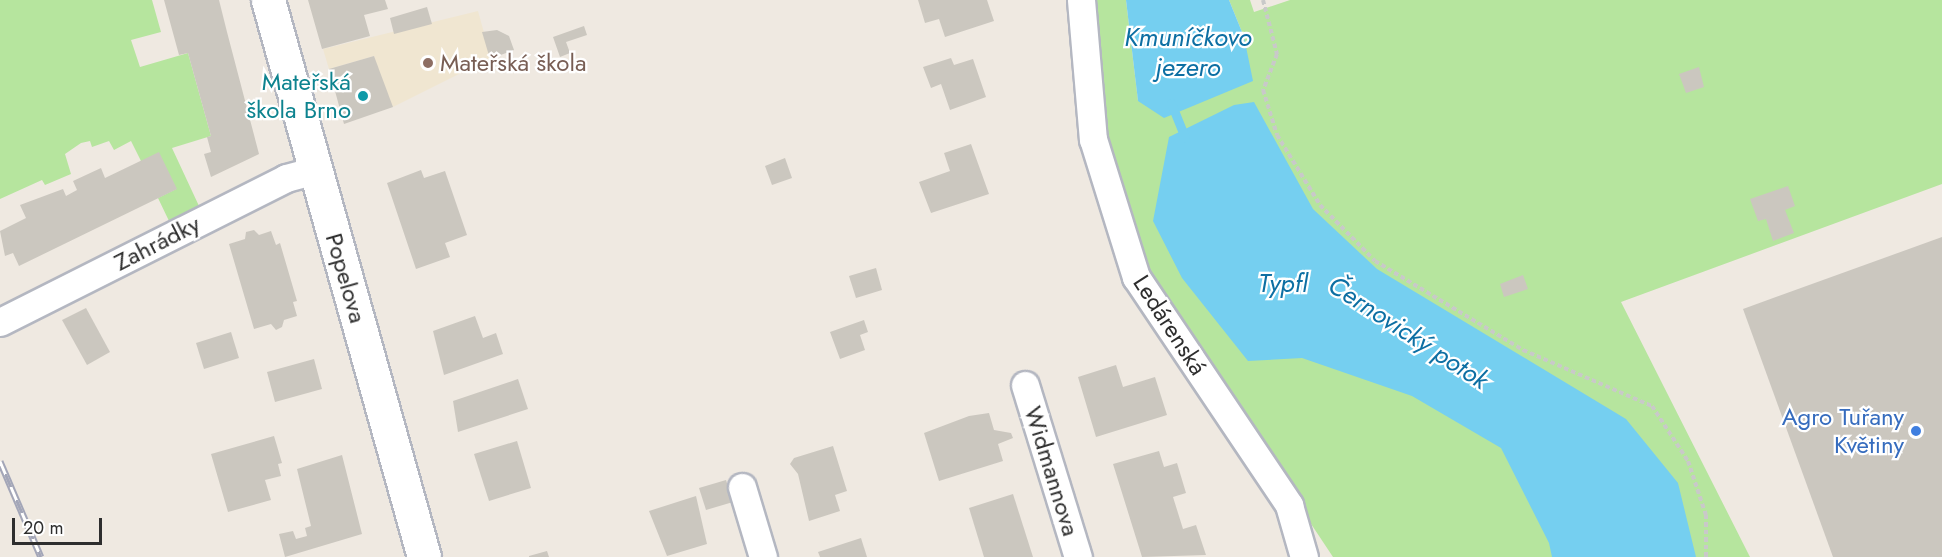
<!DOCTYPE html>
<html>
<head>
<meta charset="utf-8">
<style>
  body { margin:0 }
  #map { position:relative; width:1942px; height:557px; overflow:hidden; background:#efe9e1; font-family:Jost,sans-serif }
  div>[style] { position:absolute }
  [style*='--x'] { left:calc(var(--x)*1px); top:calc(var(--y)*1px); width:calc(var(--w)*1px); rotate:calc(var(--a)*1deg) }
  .education>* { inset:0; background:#f0e6d1 }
  .green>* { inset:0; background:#b6e59e }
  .water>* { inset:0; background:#75cff0 }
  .stream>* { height:9px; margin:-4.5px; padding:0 4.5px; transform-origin:4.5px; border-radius:4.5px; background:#75cff0 }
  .building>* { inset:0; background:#cbc7bf }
  .path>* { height:4px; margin-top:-2px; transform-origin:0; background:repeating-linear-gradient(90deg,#c9c9c9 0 4.5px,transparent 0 7.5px) }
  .roads { filter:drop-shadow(2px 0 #b4b7c1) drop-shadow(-2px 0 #b4b7c1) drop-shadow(0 2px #b4b7c1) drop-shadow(0 -2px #b4b7c1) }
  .street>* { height:27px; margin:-13.5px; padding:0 13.5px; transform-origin:13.5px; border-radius:13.5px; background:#fff }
  .secondary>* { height:33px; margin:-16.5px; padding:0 16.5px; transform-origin:16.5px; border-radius:16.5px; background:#fff }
  .rail>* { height:7px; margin-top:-3.5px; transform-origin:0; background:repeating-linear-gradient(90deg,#fff 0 14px,#a3a6b8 0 28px); box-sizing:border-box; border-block:2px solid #a3a6b8 }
  .dots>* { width:16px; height:16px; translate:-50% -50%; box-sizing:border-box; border:3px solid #fff; border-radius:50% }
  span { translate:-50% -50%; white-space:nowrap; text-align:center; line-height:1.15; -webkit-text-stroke:4.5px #fff; paint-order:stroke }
  .education-label { font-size:24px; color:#785e54 }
  .left { translate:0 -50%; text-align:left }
  .culture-label { font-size:24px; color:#0d838f }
  .right { translate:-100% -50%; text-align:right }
  .street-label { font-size:24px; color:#2e2e2e }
  .shop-label { font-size:24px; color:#366cbe }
  .water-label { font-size:26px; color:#0d6fa3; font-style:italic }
  .scale { position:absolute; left:12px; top:518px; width:90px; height:27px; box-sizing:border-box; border:3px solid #2e2e2e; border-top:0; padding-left:8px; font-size:18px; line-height:21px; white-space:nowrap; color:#2e2e2e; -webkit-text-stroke:4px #fff; paint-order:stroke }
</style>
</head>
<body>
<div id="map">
  <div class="education">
    <div style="clip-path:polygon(478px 11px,491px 58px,393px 107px,380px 83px,374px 56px,329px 69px,323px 49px)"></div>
  </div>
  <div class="green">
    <div style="clip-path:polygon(0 0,152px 0,161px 32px,131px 40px,140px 67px,188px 53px,211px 136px,172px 148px,199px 206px,169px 221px,158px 198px,176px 189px,141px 161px,131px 141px,114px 150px,109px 141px,92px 147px,90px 141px,81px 143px,65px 154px,71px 174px,45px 185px,42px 180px,0 199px)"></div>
    <div style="clip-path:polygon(1092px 0,1126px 0,1138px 101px,1244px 37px,1229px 0,1250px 0,1254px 12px,1290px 0,1942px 0,1942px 184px,1621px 302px,1750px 557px,1333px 557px,1149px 280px,1113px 193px)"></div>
  </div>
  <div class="water">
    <div style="clip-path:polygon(1126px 0,1229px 0,1244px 37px,1253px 81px,1164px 118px,1138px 101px)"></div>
    <div style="clip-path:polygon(1254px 102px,1313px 209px,1377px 269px,1626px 419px,1678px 483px,1696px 557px,1552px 557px,1549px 543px,1501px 448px,1412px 396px,1302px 358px,1248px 361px,1182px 278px,1153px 221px,1169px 137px,1234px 105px)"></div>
  </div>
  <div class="stream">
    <div style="--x:1171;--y:103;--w:37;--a:68"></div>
  </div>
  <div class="building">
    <div style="clip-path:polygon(164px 0,219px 0,227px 32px,259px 154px,211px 177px,204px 154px,211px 152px,207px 137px,211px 136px,188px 53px,179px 55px)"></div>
    <div style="clip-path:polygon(308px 0,385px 0,388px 9px,364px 15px,370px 36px,322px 49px)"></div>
    <div style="clip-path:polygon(918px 0,987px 0,994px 21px,945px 37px,939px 19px,925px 23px)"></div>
    <div style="clip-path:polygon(427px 7px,432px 24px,394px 34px,390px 18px)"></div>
    <div style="clip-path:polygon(584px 26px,587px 35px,566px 42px,570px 53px,560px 57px,553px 37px)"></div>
    <div style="clip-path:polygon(497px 30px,509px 36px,514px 50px,490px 59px,482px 32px)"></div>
    <div style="clip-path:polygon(374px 56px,393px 107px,344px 124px,329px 69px)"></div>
    <div style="clip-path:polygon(951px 58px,954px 65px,973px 59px,986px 97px,950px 110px,941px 84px,931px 88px,923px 67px)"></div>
    <div style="clip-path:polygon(1699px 67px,1704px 87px,1686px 93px,1679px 74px)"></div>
    <div style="clip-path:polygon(971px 144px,989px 194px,931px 213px,919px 182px,950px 171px,944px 153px)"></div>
    <div style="clip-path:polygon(159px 152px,177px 189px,19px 266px,13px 253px,5px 256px,0 231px,26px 218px,20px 205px,63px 189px,66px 196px,77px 190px,73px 181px,101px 168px,105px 178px)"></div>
    <div style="clip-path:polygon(785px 158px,792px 178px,772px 185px,765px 166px)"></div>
    <div style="clip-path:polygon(421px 170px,424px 178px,445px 171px,467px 235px,445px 243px,450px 257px,416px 269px,387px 183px)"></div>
    <div style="clip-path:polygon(1788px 186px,1795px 206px,1785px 210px,1794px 233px,1773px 241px,1766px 219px,1758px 221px,1750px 199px)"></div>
    <div style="clip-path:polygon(254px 230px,259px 235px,271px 231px,276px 245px,280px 243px,297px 301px,293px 302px,297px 316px,284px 320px,282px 327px,276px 330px,271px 324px,254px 329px,229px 244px,245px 239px,246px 232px)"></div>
    <div style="clip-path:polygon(1942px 237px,1942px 557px,1833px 557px,1743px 309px)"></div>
    <div style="clip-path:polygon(876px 268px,882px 290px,856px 298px,849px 276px)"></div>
    <div style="clip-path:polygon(1523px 275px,1528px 289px,1504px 297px,1500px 284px)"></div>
    <div style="clip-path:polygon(86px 308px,110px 352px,87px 365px,62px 320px)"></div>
    <div style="clip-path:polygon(475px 316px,483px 338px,496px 333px,503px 354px,444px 375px,433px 331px)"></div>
    <div style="clip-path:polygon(864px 320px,868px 332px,860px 335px,865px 350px,840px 359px,830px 332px)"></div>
    <div style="clip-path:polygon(231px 332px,239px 358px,204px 369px,196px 343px)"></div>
    <div style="clip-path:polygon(314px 359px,322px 389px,275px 402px,267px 372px)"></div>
    <div style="clip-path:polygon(1116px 365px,1123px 387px,1155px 377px,1167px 415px,1096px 437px,1078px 377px)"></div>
    <div style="clip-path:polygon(518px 379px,528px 409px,458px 432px,453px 401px)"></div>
    <div style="clip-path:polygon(989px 413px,994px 430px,1011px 433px,1013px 438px,998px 444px,1003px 461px,939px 481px,924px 433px,969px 416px)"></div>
    <div style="clip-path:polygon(274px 436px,282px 463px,278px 464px,281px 476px,265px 480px,271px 500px,228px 512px,211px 454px)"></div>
    <div style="clip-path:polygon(517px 441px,531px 488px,489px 501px,474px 454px)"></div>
    <div style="clip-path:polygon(833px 446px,847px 491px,835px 495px,840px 511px,809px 521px,798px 474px,790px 464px,794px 458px)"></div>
    <div style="clip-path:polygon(1159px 451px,1164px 467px,1177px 463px,1186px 493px,1173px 497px,1183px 529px,1196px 525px,1206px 555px,1142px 557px,1113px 464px)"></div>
    <div style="clip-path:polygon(342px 455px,362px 534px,285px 557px,279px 534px,293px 531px,296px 539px,307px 536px,305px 528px,311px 526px,297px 469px)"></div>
    <div style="clip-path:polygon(726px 480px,733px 502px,706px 510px,699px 488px)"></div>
    <div style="clip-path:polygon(1013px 494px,1033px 557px,984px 557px,969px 508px)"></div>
    <div style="clip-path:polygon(696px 496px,707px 544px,667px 556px,649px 511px)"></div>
    <div style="clip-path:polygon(861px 538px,867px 557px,820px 557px,818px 552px)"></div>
    <div style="clip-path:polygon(547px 551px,549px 557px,529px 557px,529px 556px)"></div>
  </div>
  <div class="path">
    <div style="--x:1263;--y:0;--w:56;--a:75.5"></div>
    <div style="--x:1277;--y:54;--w:39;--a:111"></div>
    <div style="--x:1263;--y:90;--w:47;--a:72.7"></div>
    <div style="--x:1277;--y:135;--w:82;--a:58.4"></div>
    <div style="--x:1320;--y:205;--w:78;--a:45.5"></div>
    <div style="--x:1375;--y:261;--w:173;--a:31"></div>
    <div style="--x:1523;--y:350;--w:141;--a:23.5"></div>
    <div style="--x:1652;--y:406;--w:66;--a:56.8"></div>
    <div style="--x:1688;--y:461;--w:57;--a:71.6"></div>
    <div style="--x:1706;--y:515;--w:42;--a:90"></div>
  </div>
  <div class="roads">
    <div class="street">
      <div style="--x:1081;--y:0;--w:140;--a:85.1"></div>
      <div style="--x:1093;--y:139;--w:145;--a:72.7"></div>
      <div style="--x:1136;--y:277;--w:275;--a:56.1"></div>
      <div style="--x:1289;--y:505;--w:54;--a:73.9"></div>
      <div style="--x:0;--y:322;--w:320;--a:-26.7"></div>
      <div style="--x:286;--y:178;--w:31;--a:-15"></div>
      <div style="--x:1025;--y:385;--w:180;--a:72.9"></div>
      <div style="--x:742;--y:487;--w:73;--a:73.3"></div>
    </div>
    <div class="secondary">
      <div style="--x:268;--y:0;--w:578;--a:74.35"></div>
    </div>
  </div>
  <div class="rail">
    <div style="--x:0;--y:461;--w:104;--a:66.9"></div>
  </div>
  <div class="dots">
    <div style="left:428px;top:63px;background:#8d6e63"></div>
    <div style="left:363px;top:96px;background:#0f9aa8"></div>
    <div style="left:1916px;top:431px;background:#3f7fe0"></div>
  </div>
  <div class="education-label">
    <span class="left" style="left:440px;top:63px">Mateřská škola</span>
  </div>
  <div class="culture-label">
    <span class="right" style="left:351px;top:96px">Mateřská<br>škola Brno</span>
  </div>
  <div class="street-label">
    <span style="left:157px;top:243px;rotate:-27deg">Zahrádky</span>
    <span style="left:346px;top:278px;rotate:74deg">Popelova</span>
    <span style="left:1170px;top:325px;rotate:57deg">Ledárenská</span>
    <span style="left:1052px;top:471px;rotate:73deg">Widmannova</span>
  </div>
  <div class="shop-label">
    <span class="right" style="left:1904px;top:431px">Agro Tuřany<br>Květiny</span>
  </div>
  <div class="water-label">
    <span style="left:1188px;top:53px">Kmuníčkovo<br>jezero</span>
    <span style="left:1283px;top:284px">Typfl</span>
    <span style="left:1408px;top:333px;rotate:33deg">Černovický potok</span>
  </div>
  <div class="scale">20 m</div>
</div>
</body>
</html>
